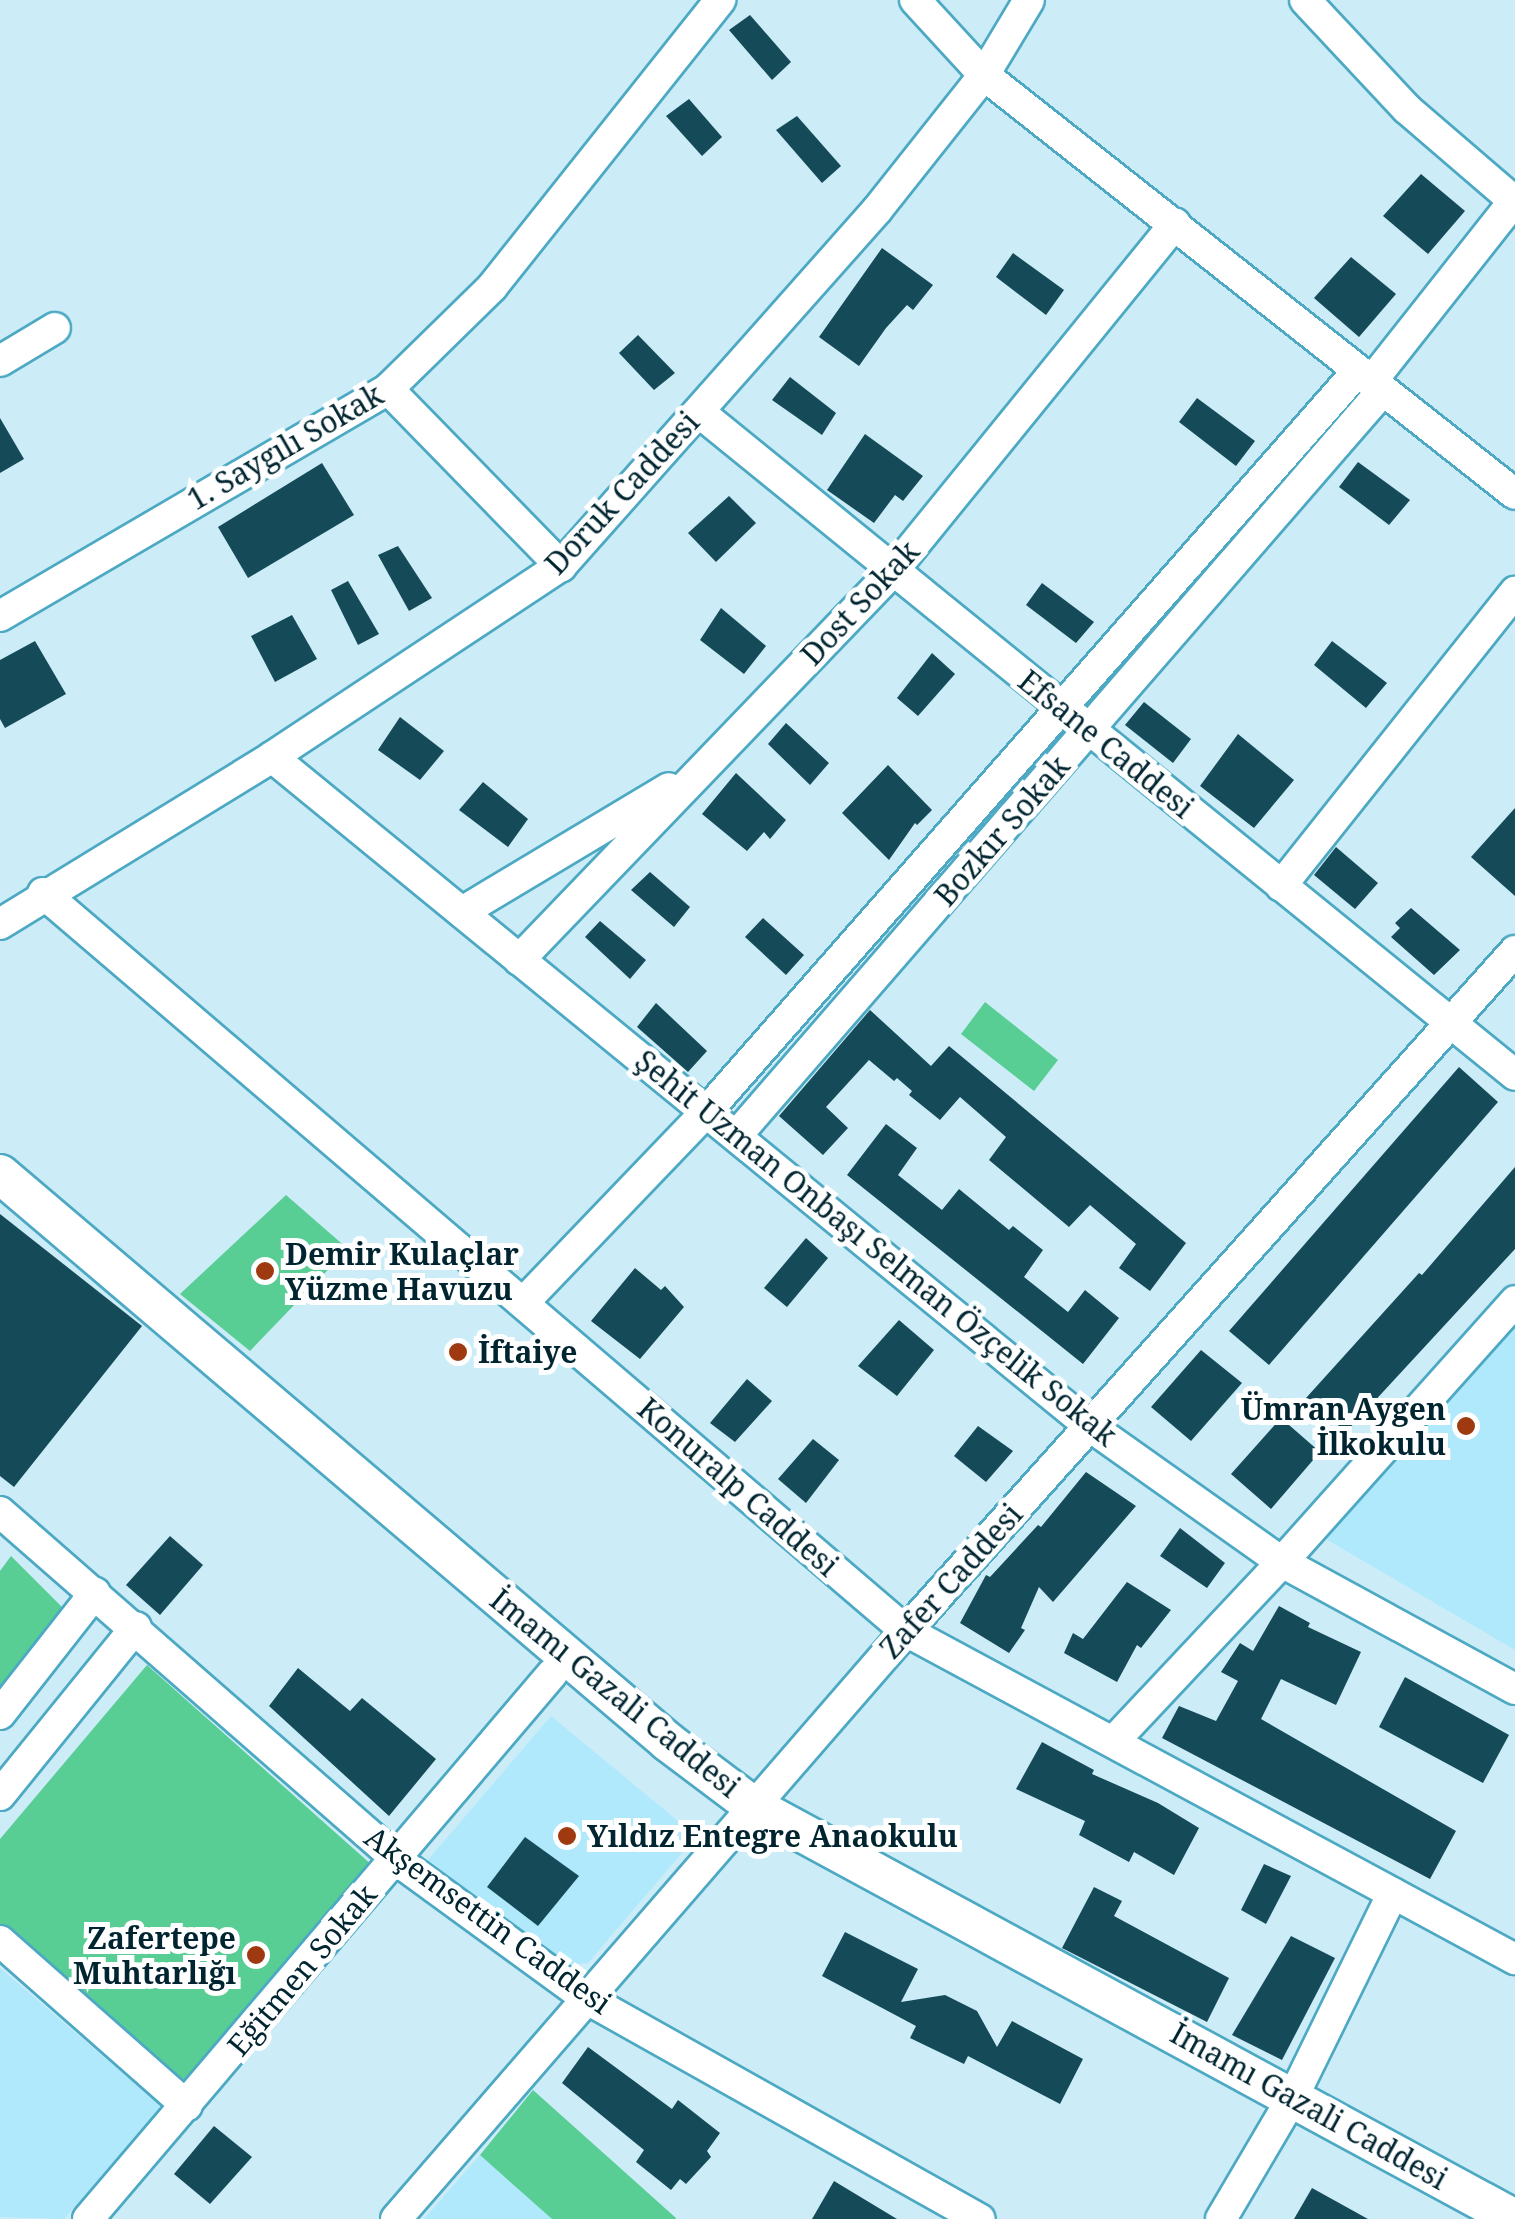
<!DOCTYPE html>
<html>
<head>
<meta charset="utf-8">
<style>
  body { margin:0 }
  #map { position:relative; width:1515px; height:2219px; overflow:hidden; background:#ccedf8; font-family:"Noto Serif",serif }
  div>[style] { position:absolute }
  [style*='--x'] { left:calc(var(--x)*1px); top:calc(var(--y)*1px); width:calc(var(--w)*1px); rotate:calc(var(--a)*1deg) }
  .built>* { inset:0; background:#b0e9fb }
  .green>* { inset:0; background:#58cd94 }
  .building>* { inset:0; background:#154a58 }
  .roads { filter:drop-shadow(2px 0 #4da9c3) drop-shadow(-2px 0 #4da9c3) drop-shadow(0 2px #4da9c3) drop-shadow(0 -2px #4da9c3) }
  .minor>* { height:30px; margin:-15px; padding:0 15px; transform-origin:15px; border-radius:15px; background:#fff }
  .major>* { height:38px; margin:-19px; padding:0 19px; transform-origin:19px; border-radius:19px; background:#fff }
  .dots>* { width:28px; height:28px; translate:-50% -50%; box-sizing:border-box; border:5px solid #fff; border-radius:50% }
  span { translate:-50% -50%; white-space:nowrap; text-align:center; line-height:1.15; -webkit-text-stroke:10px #fff; paint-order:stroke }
  .street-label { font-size:30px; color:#002530 }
  .poi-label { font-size:30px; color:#002530; font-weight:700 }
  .left { translate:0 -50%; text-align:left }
  .right { translate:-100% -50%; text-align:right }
</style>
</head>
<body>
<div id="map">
  <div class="built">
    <div style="clip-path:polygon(1515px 1316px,1515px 1650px,1319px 1535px)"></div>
    <div style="clip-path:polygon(551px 1716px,683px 1825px,687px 1847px,588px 1963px,559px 1966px,427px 1861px)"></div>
    <div style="clip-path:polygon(0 1968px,161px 2106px,64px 2219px,0 2217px)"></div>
    <div style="clip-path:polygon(480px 2155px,552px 2219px,424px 2219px)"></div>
  </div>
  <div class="green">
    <div style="clip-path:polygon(985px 1002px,1058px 1060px,1034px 1091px,961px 1034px)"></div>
    <div style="clip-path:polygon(286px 1195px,348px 1249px,250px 1351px,180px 1294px)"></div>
    <div style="clip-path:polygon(11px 1556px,65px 1610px,0 1695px,0 1571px)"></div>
    <div style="clip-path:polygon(147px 1665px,373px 1866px,181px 2088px,0 1928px,0 1839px)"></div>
    <div style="clip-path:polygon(533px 2090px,676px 2218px,676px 2219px,552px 2219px,480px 2155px)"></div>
  </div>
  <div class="building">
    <div style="clip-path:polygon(750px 15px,791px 62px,772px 80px,729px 30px)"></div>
    <div style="clip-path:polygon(689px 99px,722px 137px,702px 156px,666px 116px)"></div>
    <div style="clip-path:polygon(797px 116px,841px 166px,822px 183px,776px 130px)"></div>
    <div style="clip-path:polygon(1421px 174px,1465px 211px,1428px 254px,1383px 216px)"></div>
    <div style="clip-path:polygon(882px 248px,933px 285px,913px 310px,907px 305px,886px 328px,859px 366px,819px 337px)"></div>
    <div style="clip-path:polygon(1013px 253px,1064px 290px,1046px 315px,996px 277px)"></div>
    <div style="clip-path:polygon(1351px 257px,1396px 294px,1359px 337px,1314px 298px)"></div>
    <div style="clip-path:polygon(638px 335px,675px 373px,654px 390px,619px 353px)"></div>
    <div style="clip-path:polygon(790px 377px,836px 413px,822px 435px,772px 400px)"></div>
    <div style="clip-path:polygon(1197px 398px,1255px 441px,1236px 466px,1179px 422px)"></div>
    <div style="clip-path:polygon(0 418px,24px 459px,0 473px)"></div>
    <div style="clip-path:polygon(865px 434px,923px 476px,903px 501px,895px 495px,874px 523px,827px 490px)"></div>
    <div style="clip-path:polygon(1358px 462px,1410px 500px,1389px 525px,1339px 487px)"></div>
    <div style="clip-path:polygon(322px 463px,354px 515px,248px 578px,218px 527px)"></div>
    <div style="clip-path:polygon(729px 496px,756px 523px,716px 562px,688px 533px)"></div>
    <div style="clip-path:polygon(398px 546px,432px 598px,409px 611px,378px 555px)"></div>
    <div style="clip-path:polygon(348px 581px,379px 634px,358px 645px,331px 590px)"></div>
    <div style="clip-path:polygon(1042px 583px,1094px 622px,1076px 643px,1026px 605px)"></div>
    <div style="clip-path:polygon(721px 608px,766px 646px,744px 674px,700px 640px)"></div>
    <div style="clip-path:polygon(292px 615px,317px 659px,275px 682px,251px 636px)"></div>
    <div style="clip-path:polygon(35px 641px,66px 694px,5px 728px,0 719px,0 660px)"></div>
    <div style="clip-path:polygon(1332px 641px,1387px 683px,1366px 708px,1314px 665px)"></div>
    <div style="clip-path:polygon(932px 653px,955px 674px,918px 716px,897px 698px)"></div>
    <div style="clip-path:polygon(1144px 702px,1191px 739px,1173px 763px,1125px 725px)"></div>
    <div style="clip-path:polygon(400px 717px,444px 751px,420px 780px,378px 750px)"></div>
    <div style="clip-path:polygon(786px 723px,829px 763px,810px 785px,768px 744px)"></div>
    <div style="clip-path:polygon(1238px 734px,1294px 780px,1254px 828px,1200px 786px)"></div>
    <div style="clip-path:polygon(888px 765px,932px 810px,917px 825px,915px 823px,889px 860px,842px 813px)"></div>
    <div style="clip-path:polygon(736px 773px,786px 820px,770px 839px,764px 832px,747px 851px,702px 814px)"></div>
    <div style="clip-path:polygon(483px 782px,528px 819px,508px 847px,459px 810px)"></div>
    <div style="clip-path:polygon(1515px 808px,1515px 896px,1471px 857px)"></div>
    <div style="clip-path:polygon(1336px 847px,1378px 883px,1355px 909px,1314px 875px)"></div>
    <div style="clip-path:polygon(650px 872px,690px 907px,674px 927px,631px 890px)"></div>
    <div style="clip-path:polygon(1411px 908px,1460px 950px,1434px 975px,1391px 937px,1400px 928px,1395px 923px)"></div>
    <div style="clip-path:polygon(763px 918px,804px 955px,786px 975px,745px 937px)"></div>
    <div style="clip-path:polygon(600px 921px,646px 960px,630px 979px,585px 937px)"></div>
    <div style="clip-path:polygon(656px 1003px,707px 1051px,688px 1072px,637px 1027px)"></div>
    <div style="clip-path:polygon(870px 1010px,931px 1066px,949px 1046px,1186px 1243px,1150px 1291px,1119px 1268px,1136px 1244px,1090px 1205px,1069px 1227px,989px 1160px,1006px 1137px,960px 1097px,940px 1120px,909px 1095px,912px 1091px,897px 1078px,894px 1081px,869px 1060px,826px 1107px,848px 1128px,823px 1155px,779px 1116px)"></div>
    <div style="clip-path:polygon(1459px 1067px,1498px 1102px,1269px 1365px,1229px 1331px)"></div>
    <div style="clip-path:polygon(886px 1124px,917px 1148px,898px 1175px,942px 1210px,959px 1189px,1009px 1230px,1013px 1226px,1043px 1250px,1024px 1277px,1068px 1312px,1085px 1290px,1119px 1318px,1083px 1364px,847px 1175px)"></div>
    <div style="clip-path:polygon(1515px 1167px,1515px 1249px,1346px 1432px,1306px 1398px,1419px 1273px,1422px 1275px)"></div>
    <div style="clip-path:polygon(0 1214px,142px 1326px,14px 1487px,0 1476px)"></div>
    <div style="clip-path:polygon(806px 1238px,828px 1258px,787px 1307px,764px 1288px)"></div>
    <div style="clip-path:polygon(635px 1268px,661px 1290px,665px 1286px,684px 1307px,640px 1359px,591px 1321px)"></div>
    <div style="clip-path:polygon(899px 1320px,934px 1350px,897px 1396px,858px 1366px)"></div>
    <div style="clip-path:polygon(1201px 1350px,1242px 1383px,1191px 1441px,1151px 1407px)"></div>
    <div style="clip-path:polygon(747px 1379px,772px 1401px,735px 1442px,710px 1423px)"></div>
    <div style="clip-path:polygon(1281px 1418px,1320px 1452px,1271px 1509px,1231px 1474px)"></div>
    <div style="clip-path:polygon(978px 1426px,1013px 1451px,986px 1482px,954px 1456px)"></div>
    <div style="clip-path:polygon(813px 1439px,839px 1460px,806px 1503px,778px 1479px)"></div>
    <div style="clip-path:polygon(1086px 1472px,1136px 1506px,1053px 1602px,1039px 1587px,1021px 1628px,1025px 1630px,1009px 1653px,960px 1623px,986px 1575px,990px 1577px,1038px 1525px,1041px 1527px)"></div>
    <div style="clip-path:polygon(1180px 1528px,1225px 1563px,1207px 1588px,1160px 1556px)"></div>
    <div style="clip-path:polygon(170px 1536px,203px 1565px,160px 1615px,126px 1585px)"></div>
    <div style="clip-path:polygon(1127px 1582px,1171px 1610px,1141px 1648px,1137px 1645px,1117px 1682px,1064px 1653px,1073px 1633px,1083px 1639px)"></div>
    <div style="clip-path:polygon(1279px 1606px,1310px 1623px,1308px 1627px,1361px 1652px,1336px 1705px,1281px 1679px,1261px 1719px,1456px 1831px,1430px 1879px,1162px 1738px,1179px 1706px,1216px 1721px,1238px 1681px,1221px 1672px,1240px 1643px,1253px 1651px)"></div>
    <div style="clip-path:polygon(298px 1668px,350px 1711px,362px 1698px,436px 1759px,389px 1816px,269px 1706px)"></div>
    <div style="clip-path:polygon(1405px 1677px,1509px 1735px,1483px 1783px,1379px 1727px)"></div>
    <div style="clip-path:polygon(1042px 1742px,1094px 1770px,1092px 1774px,1158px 1803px,1199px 1828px,1174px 1875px,1134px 1852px,1129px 1862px,1079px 1835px,1085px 1821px,1016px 1789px)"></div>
    <div style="clip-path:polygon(525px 1837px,579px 1876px,538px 1926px,487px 1887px)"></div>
    <div style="clip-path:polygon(1264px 1864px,1291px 1876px,1266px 1924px,1241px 1910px)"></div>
    <div style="clip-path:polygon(1094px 1887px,1122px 1901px,1114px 1916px,1229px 1978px,1207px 2022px,1062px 1948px)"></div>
    <div style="clip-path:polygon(845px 1932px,918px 1969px,901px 2002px,945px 1995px,977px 2011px,997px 2047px,1012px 2021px,1083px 2059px,1060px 2104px,968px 2056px,964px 2064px,910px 2038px,916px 2026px,822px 1976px)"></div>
    <div style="clip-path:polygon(1291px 1936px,1335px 1958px,1282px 2060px,1232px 2035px)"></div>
    <div style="clip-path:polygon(588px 2047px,672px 2109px,678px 2100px,720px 2133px,707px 2151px,711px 2157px,686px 2184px,680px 2179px,671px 2190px,636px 2162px,644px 2150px,562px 2083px)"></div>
    <div style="clip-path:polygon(214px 2126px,252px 2157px,210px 2204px,174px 2174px)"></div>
    <div style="clip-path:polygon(834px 2181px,897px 2219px,812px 2219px)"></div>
    <div style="clip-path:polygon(1312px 2188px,1368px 2219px,1294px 2219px)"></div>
  </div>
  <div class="roads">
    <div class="minor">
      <div style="--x:915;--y:0;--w:102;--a:47.4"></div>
      <div style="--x:984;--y:75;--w:676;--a:38.28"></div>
      <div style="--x:1305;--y:0;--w:149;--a:46.9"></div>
      <div style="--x:1407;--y:109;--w:143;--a:40.7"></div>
      <div style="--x:0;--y:361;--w:64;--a:-31"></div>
      <div style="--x:1371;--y:382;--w:231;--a:-51.7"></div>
      <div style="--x:388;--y:389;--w:248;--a:45.7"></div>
      <div style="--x:699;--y:412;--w:1051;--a:39.09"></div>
      <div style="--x:0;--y:616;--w:450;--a:-30.3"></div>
      <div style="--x:388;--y:389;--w:146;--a:-44.4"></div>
      <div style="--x:492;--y:287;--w:367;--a:-51.5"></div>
      <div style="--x:272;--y:757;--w:1058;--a:39.29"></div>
      <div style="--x:1091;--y:1427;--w:234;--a:35.3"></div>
      <div style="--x:1282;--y:1562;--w:265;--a:28.6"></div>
      <div style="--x:1281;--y:886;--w:376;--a:-51.5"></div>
      <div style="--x:43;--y:893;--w:1136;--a:40.54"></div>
      <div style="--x:906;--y:1631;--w:692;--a:28.31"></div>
      <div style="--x:462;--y:912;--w:241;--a:-30.9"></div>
      <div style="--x:0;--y:924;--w:319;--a:-31.5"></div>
      <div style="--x:272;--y:757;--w:346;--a:-33.5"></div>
      <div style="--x:561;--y:566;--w:476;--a:-48.4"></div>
      <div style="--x:877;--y:210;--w:172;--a:-51.6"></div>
      <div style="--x:984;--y:75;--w:87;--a:-59"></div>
      <div style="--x:519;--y:960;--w:538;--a:-46.13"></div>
      <div style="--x:892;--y:572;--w:449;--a:-50.9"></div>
      <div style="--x:737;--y:1135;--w:986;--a:-49.07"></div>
      <div style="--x:523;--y:1303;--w:266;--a:-46.2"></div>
      <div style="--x:707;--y:1111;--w:984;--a:-48.67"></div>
      <div style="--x:0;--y:1512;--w:538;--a:41.16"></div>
      <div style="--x:405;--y:1866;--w:228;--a:36.1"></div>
      <div style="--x:589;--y:2000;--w:448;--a:29.3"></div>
      <div style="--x:0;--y:1714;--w:154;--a:-51.9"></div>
      <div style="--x:1113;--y:1742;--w:247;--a:-46.8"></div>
      <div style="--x:1282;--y:1562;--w:350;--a:-48.2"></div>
      <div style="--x:0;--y:1795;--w:216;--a:-51"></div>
      <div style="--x:0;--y:1941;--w:249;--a:41.4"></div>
      <div style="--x:88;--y:2219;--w:716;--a:-49.59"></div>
      <div style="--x:396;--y:2219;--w:778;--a:-49.06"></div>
      <div style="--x:906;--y:1631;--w:913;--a:-48.15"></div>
      <div style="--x:1221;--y:2219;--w:142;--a:-59.5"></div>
      <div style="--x:1293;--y:2097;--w:227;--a:-63.9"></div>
    </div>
    <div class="major">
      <div style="--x:0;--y:1174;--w:877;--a:40.37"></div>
      <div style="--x:668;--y:1742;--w:106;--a:37"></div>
      <div style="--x:753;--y:1806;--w:867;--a:28.46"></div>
    </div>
  </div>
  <div class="dots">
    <div style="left:265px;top:1271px;background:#9f3910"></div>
    <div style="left:458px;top:1352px;background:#9f3910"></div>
    <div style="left:1466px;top:1426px;background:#9f3910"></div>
    <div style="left:567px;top:1836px;background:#9f3910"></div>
    <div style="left:256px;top:1955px;background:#9f3910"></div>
  </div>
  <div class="street-label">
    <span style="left:285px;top:447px;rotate:-30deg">1. Saygılı Sokak</span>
    <span style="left:622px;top:493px;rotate:-47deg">Doruk Caddesi</span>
    <span style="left:860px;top:603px;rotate:-47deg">Dost Sokak</span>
    <span style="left:1106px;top:744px;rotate:39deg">Efsane Caddesi</span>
    <span style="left:1002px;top:831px;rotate:-49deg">Bozkır Sokak</span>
    <span style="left:876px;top:1248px;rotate:39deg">Şehit Uzman Onbaşı Selman Özçelik Sokak</span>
    <span style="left:738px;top:1487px;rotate:41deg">Konuralp Caddesi</span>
    <span style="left:951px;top:1581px;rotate:-48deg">Zafer Caddesi</span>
    <span style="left:615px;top:1693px;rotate:39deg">İmamı Gazali Caddesi</span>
    <span style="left:488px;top:1920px;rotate:36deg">Akşemsettin Caddesi</span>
    <span style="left:302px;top:1970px;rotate:-50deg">Eğitmen Sokak</span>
    <span style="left:1309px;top:2106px;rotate:29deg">İmamı Gazali Caddesi</span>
  </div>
  <div class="poi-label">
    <span class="left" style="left:285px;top:1271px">Demir Kulaçlar<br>Yüzme Havuzu</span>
    <span class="left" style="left:478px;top:1352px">İftaiye</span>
    <span class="right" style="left:1446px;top:1426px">Ümran Aygen<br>İlkokulu</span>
    <span class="left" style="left:587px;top:1836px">Yıldız Entegre Anaokulu</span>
    <span class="right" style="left:236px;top:1955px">Zafertepe<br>Muhtarlığı</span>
  </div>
</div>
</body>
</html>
